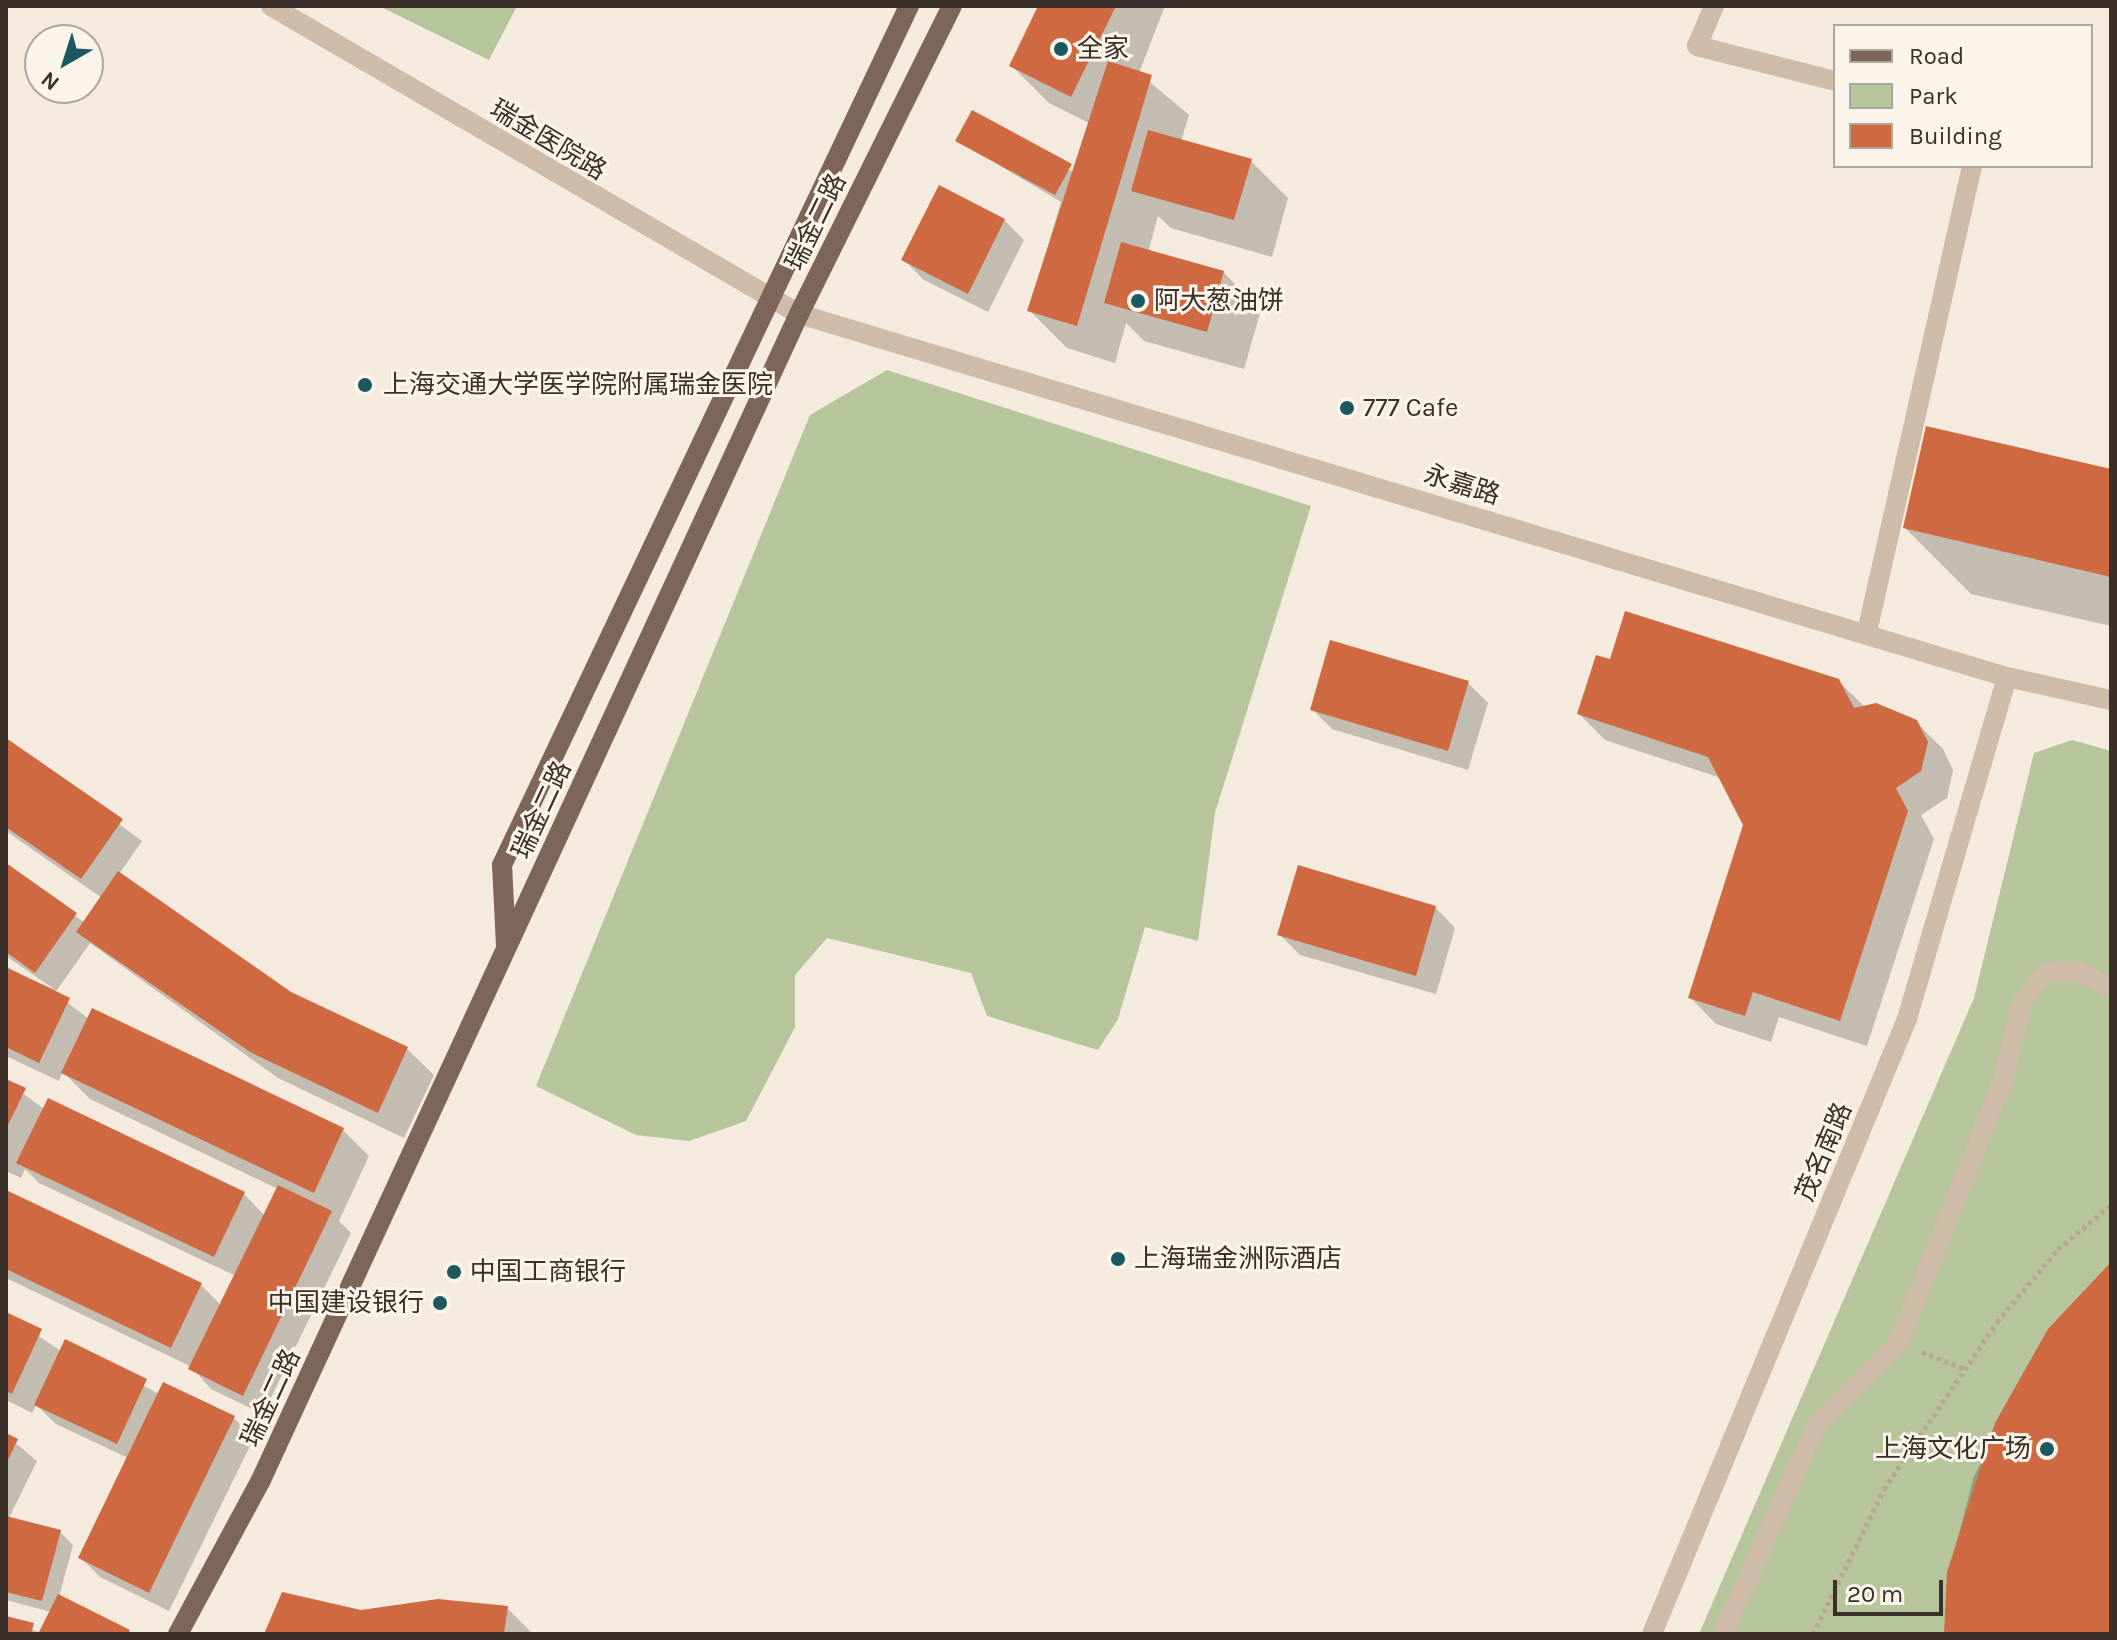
<!DOCTYPE html>
<html>
<head>
<meta charset="utf-8">
<style>
  body { margin:0 }
  #map { position:relative; width:2117px; height:1640px; overflow:hidden; background:#f4ebde; font-family:Karla,"Noto Sans SC",sans-serif }
  div>[style] { position:absolute }
  [style*='--x'] { left:calc(var(--x)*1px); top:calc(var(--y)*1px); width:calc(var(--w)*1px); rotate:calc(var(--a)*1deg) }
  .green>* { inset:0; background:#b6c59c }
  .shadow>* { inset:0; background:#0003 }
  .building>* { inset:0; background:#cf6941 }
  .path>* { height:5px; margin-top:-2.5px; transform-origin:0; background:repeating-linear-gradient(90deg,#baa592 0 4px,transparent 0 8px) }
  .minor>* { height:20px; margin:-10px; padding:0 10px; transform-origin:10px; border-radius:10px; background:#cebba8 }
  .major>* { height:20px; margin:-10px; padding:0 10px; transform-origin:10px; border-radius:10px; background:#7d6659 }
  .dots>* { width:22px; height:22px; translate:-50% -50%; box-sizing:border-box; border:4px solid #fbf4eb; border-radius:50% }
  span { translate:-50% -50%; white-space:nowrap; text-align:center; line-height:1.15; -webkit-text-stroke:6px #fbf4eb; paint-order:stroke }
  .poi-label { font-size:26px; color:#3a2f29 }
  .left { translate:0 -50%; text-align:left }
  .right { translate:-100% -50%; text-align:right }
  .street-label { font-size:26px; color:#3a2f29 }
  .frame { position:absolute; inset:0; border:8px solid #3a2f29; pointer-events:none }
  .legend { position:absolute; left:1833px; top:24px; width:260px; height:144px; box-sizing:border-box; background:#fbf4eb; border:2px solid #aea59d; margin:0; padding:10px 14px; list-style:none; font-size:24px; color:#3a2f29 }
  .legend li { display:flex; align-items:center; gap:16px; height:40px }
  .legend b { width:40px; border:2px solid #aea59d }
  .north { position:absolute; left:24px; top:24px; width:80px; height:80px; box-sizing:border-box; background:#fbf4eb; border:2px solid #aea59d; border-radius:50%; rotate:219deg; font-size:22px; font-weight:700; line-height:32px; text-align:center; color:#3a2f29 }
  .north::after { content:''; display:block; margin:auto; width:28px; height:36px; background:#1b5860; clip-path:polygon(50% 0,100% 100%,50% 72%,0 100%) }
  .scale { position:absolute; left:1833px; top:1580px; width:110px; height:36px; box-sizing:border-box; border:4px solid #3a2f29; border-top:0; padding-left:10px; font-size:24px; line-height:28px; white-space:nowrap; color:#3a2f29; -webkit-text-stroke:6px #fbf4eb; paint-order:stroke }
</style>
</head>
<body>
<div id="map">
  <div class="green">
    <div style="clip-path:polygon(379px 6px,517px 6px,489px 60px)"></div>
    <div style="clip-path:polygon(887px 370px,1311px 506px,1215px 813px,1198px 941px,1145px 927px,1118px 1019px,1098px 1050px,987px 1016px,971px 973px,827px 938px,795px 975px,795px 1027px,746px 1121px,689px 1141px,636px 1135px,536px 1086px,810px 415px)"></div>
    <div style="clip-path:polygon(2072px 740px,2111px 751px,2111px 1634px,1699px 1634px,1974px 998px,2034px 753px)"></div>
  </div>
  <div class="shadow">
    <div style="clip-path:polygon(1041px 6px,1165px 6px,1139px 73px,1189px 115px,1181px 141px,1251px 161px,1288px 198px,1272px 257px,1171px 228px,1158px 216px,1148px 252px,1223px 272px,1261px 310px,1244px 369px,1144px 341px,1126px 323px,1115px 363px,1067px 348px,1029px 310px,1061px 202px,958px 141px,1077px 172px,1091px 124px,1049px 103px,1011px 65px)"></div>
    <div style="clip-path:polygon(1004px 220px,1024px 240px,988px 312px,924px 280px,904px 260px)"></div>
    <div style="clip-path:polygon(2111px 472px,2111px 626px,1971px 594px,1905px 528px)"></div>
    <div style="clip-path:polygon(1611px 662px,1838px 681px,1865px 707px,1916px 722px,1943px 749px,1953px 770px,1947px 798px,1921px 815px,1934px 839px,1867px 1046px,1779px 1017px,1771px 1042px,1716px 1024px,1690px 997px,1745px 825px,1721px 778px,1605px 740px,1579px 714px)"></div>
    <div style="clip-path:polygon(1468px 683px,1488px 703px,1468px 770px,1332px 729px,1312px 709px)"></div>
    <div style="clip-path:polygon(6px 740px,142px 841px,119px 874px,290px 994px,407px 1049px,434px 1075px,404px 1138px,278px 1078px,90px 943px,55px 993px,89px 1019px,343px 1130px,369px 1156px,339px 1221px,351px 1233px,263px 1414px,211px 1389px,192px 1367px,6px 1278px,6px 1192px,201px 1285px,222px 1306px,236px 1276px,39px 1183px,25px 1169px,21px 1178px,6px 1171px,6px 1081px,44px 1109px,244px 1194px,265px 1216px,278px 1189px,90px 1099px,63px 1072px,59px 1081px,6px 1056px,6px 969px,54px 989px,6px 956px,6px 866px,85px 923px,102px 898px,6px 831px)"></div>
    <div style="clip-path:polygon(1435px 907px,1455px 928px,1436px 994px,1300px 955px,1279px 934px)"></div>
    <div style="clip-path:polygon(2111px 1265px,2111px 1634px,1949px 1634px,1949px 1572px,1974px 1476px,2049px 1330px)"></div>
    <div style="clip-path:polygon(6px 1314px,61px 1351px,65px 1342px,159px 1394px,234px 1418px,254px 1438px,169px 1611px,100px 1577px,80px 1557px,128px 1458px,56px 1424px,36px 1405px,32px 1413px,6px 1400px)"></div>
    <div style="clip-path:polygon(6px 1435px,37px 1461px,9px 1518px,60px 1532px,73px 1545px,59px 1597px,132px 1634px,6px 1634px,6px 1618px,41px 1633px,51px 1612px,6px 1600px)"></div>
    <div style="clip-path:polygon(507px 1608px,533px 1634px,266px 1634px,361px 1612px)"></div>
  </div>
  <div class="building">
    <div style="clip-path:polygon(1038px 6px,1116px 6px,1071px 97px,1009px 66px)"></div>
    <div style="clip-path:polygon(1108px 61px,1152px 75px,1077px 326px,1027px 311px)"></div>
    <div style="clip-path:polygon(972px 110px,1072px 164px,1055px 195px,955px 141px)"></div>
    <div style="clip-path:polygon(1148px 130px,1252px 159px,1234px 220px,1131px 191px)"></div>
    <div style="clip-path:polygon(939px 185px,1005px 219px,968px 294px,901px 260px)"></div>
    <div style="clip-path:polygon(1121px 242px,1224px 271px,1207px 332px,1104px 303px)"></div>
    <div style="clip-path:polygon(1926px 426px,2111px 469px,2111px 577px,1903px 528px)"></div>
    <div style="clip-path:polygon(1625px 611px,1839px 679px,1854px 708px,1876px 703px,1917px 720px,1928px 742px,1921px 771px,1896px 788px,1908px 811px,1840px 1021px,1753px 992px,1745px 1016px,1688px 998px,1743px 825px,1708px 757px,1577px 714px,1596px 655px,1610px 659px)"></div>
    <div style="clip-path:polygon(1330px 640px,1469px 681px,1448px 751px,1310px 710px)"></div>
    <div style="clip-path:polygon(6px 738px,123px 819px,81px 879px,6px 827px)"></div>
    <div style="clip-path:polygon(6px 863px,77px 913px,35px 973px,6px 952px)"></div>
    <div style="clip-path:polygon(1298px 865px,1436px 906px,1416px 976px,1277px 935px)"></div>
    <div style="clip-path:polygon(118px 871px,291px 992px,408px 1047px,378px 1113px,250px 1052px,76px 932px)"></div>
    <div style="clip-path:polygon(6px 967px,70px 998px,39px 1063px,6px 1047px)"></div>
    <div style="clip-path:polygon(92px 1008px,344px 1128px,314px 1193px,61px 1073px)"></div>
    <div style="clip-path:polygon(6px 1079px,26px 1088px,6px 1129px)"></div>
    <div style="clip-path:polygon(48px 1098px,245px 1192px,214px 1257px,16px 1163px)"></div>
    <div style="clip-path:polygon(278px 1185px,332px 1211px,243px 1396px,188px 1369px)"></div>
    <div style="clip-path:polygon(6px 1190px,202px 1283px,171px 1348px,6px 1269px)"></div>
    <div style="clip-path:polygon(2111px 1262px,2111px 1634px,1944px 1634px,1947px 1572px,1995px 1423px,2048px 1329px)"></div>
    <div style="clip-path:polygon(6px 1312px,42px 1329px,12px 1394px,6px 1391px)"></div>
    <div style="clip-path:polygon(65px 1339px,147px 1379px,117px 1444px,34px 1405px)"></div>
    <div style="clip-path:polygon(163px 1382px,235px 1416px,149px 1593px,78px 1558px)"></div>
    <div style="clip-path:polygon(6px 1433px,18px 1439px,6px 1464px)"></div>
    <div style="clip-path:polygon(6px 1516px,61px 1530px,42px 1601px,6px 1592px)"></div>
    <div style="clip-path:polygon(282px 1592px,361px 1610px,438px 1599px,508px 1606px,504px 1634px,264px 1634px)"></div>
    <div style="clip-path:polygon(58px 1594px,130px 1630px,128px 1634px,38px 1634px)"></div>
    <div style="clip-path:polygon(6px 1616px,34px 1623px,31px 1634px,6px 1634px)"></div>
  </div>
  <div class="path">
    <div style="--x:1922;--y:1352;--w:46;--a:21.6"></div>
    <div style="--x:1813;--y:1634;--w:161;--a:-63.9"></div>
    <div style="--x:1884;--y:1489;--w:202;--a:-55.9"></div>
    <div style="--x:1997;--y:1322;--w:95;--a:-50.1"></div>
    <div style="--x:2058;--y:1249;--w:69;--a:-39.7"></div>
  </div>
  <div class="minor">
    <div style="--x:271;--y:6;--w:611;--a:30.26"></div>
    <div style="--x:799;--y:314;--w:1261;--a:16.73"></div>
    <div style="--x:2007;--y:677;--w:107;--a:12.5"></div>
    <div style="--x:1714;--y:6;--w:43;--a:113"></div>
    <div style="--x:1697;--y:46;--w:142;--a:14.2"></div>
    <div style="--x:1867;--y:632;--w:478;--a:-77.3"></div>
    <div style="--x:1652;--y:1634;--w:666;--a:-67.48"></div>
    <div style="--x:1907;--y:1019;--w:356;--a:-73.7"></div>
    <div style="--x:1723;--y:1634;--w:230;--a:-65.9"></div>
    <div style="--x:1817;--y:1424;--w:116;--a:-45"></div>
    <div style="--x:1899;--y:1342;--w:276;--a:-68.3"></div>
    <div style="--x:2001;--y:1086;--w:86;--a:-75.8"></div>
    <div style="--x:2022;--y:1003;--w:38;--a:-53"></div>
    <div style="--x:2045;--y:973;--w:33;--a:-3"></div>
    <div style="--x:2078;--y:971;--w:38;--a:29"></div>
  </div>
  <div class="major">
    <div style="--x:506;--y:946;--w:81;--a:-92.8"></div>
    <div style="--x:502;--y:865;--w:951;--a:-64.65"></div>
    <div style="--x:178;--y:1634;--w:173;--a:-61.7"></div>
    <div style="--x:260;--y:1482;--w:1286;--a:-65.23"></div>
    <div style="--x:799;--y:314;--w:344;--a:-63.6"></div>
  </div>
  <div class="dots">
    <div style="left:1061px;top:49px;background:#1b5860"></div>
    <div style="left:1138px;top:301px;background:#1b5860"></div>
    <div style="left:365px;top:385px;background:#1b5860"></div>
    <div style="left:1347px;top:408px;background:#1b5860"></div>
    <div style="left:1118px;top:1259px;background:#1b5860"></div>
    <div style="left:454px;top:1272px;background:#1b5860"></div>
    <div style="left:440px;top:1303px;background:#1b5860"></div>
    <div style="left:2047px;top:1449px;background:#1b5860"></div>
  </div>
  <div class="poi-label">
    <span class="left" style="left:1077px;top:49px">全家</span>
    <span class="left" style="left:1154px;top:301px">阿大葱油饼</span>
    <span class="left" style="left:383px;top:385px">上海交通大学医学院附属瑞金医院</span>
    <span class="left" style="left:1363px;top:408px">777 Cafe</span>
    <span class="left" style="left:1134px;top:1259px">上海瑞金洲际酒店</span>
    <span class="left" style="left:470px;top:1272px">中国工商银行</span>
    <span class="right" style="left:424px;top:1303px">中国建设银行</span>
    <span class="right" style="left:2031px;top:1449px">上海文化广场</span>
  </div>
  <div class="street-label">
    <span style="left:548px;top:140px;rotate:31deg">瑞金医院路</span>
    <span style="left:816px;top:222px;rotate:-64deg">瑞金二路</span>
    <span style="left:1462px;top:485px;rotate:17deg">永嘉路</span>
    <span style="left:542px;top:810px;rotate:-65deg">瑞金二路</span>
    <span style="left:1824px;top:1152px;rotate:-67deg">茂名南路</span>
    <span style="left:271px;top:1398px;rotate:-65deg">瑞金二路</span>
  </div>
  <div class="frame"></div>
  <ul class="legend">
  <li><b style="height:10px;background:#7d6659"></b>Road</li>
  <li><b style="height:22px;background:#b6c59c"></b>Park</li>
  <li><b style="height:22px;background:#cf6941"></b>Building</li>
  </ul>
  <div class="north">N</div>
  <div class="scale">20 m</div>
</div>
</body>
</html>
